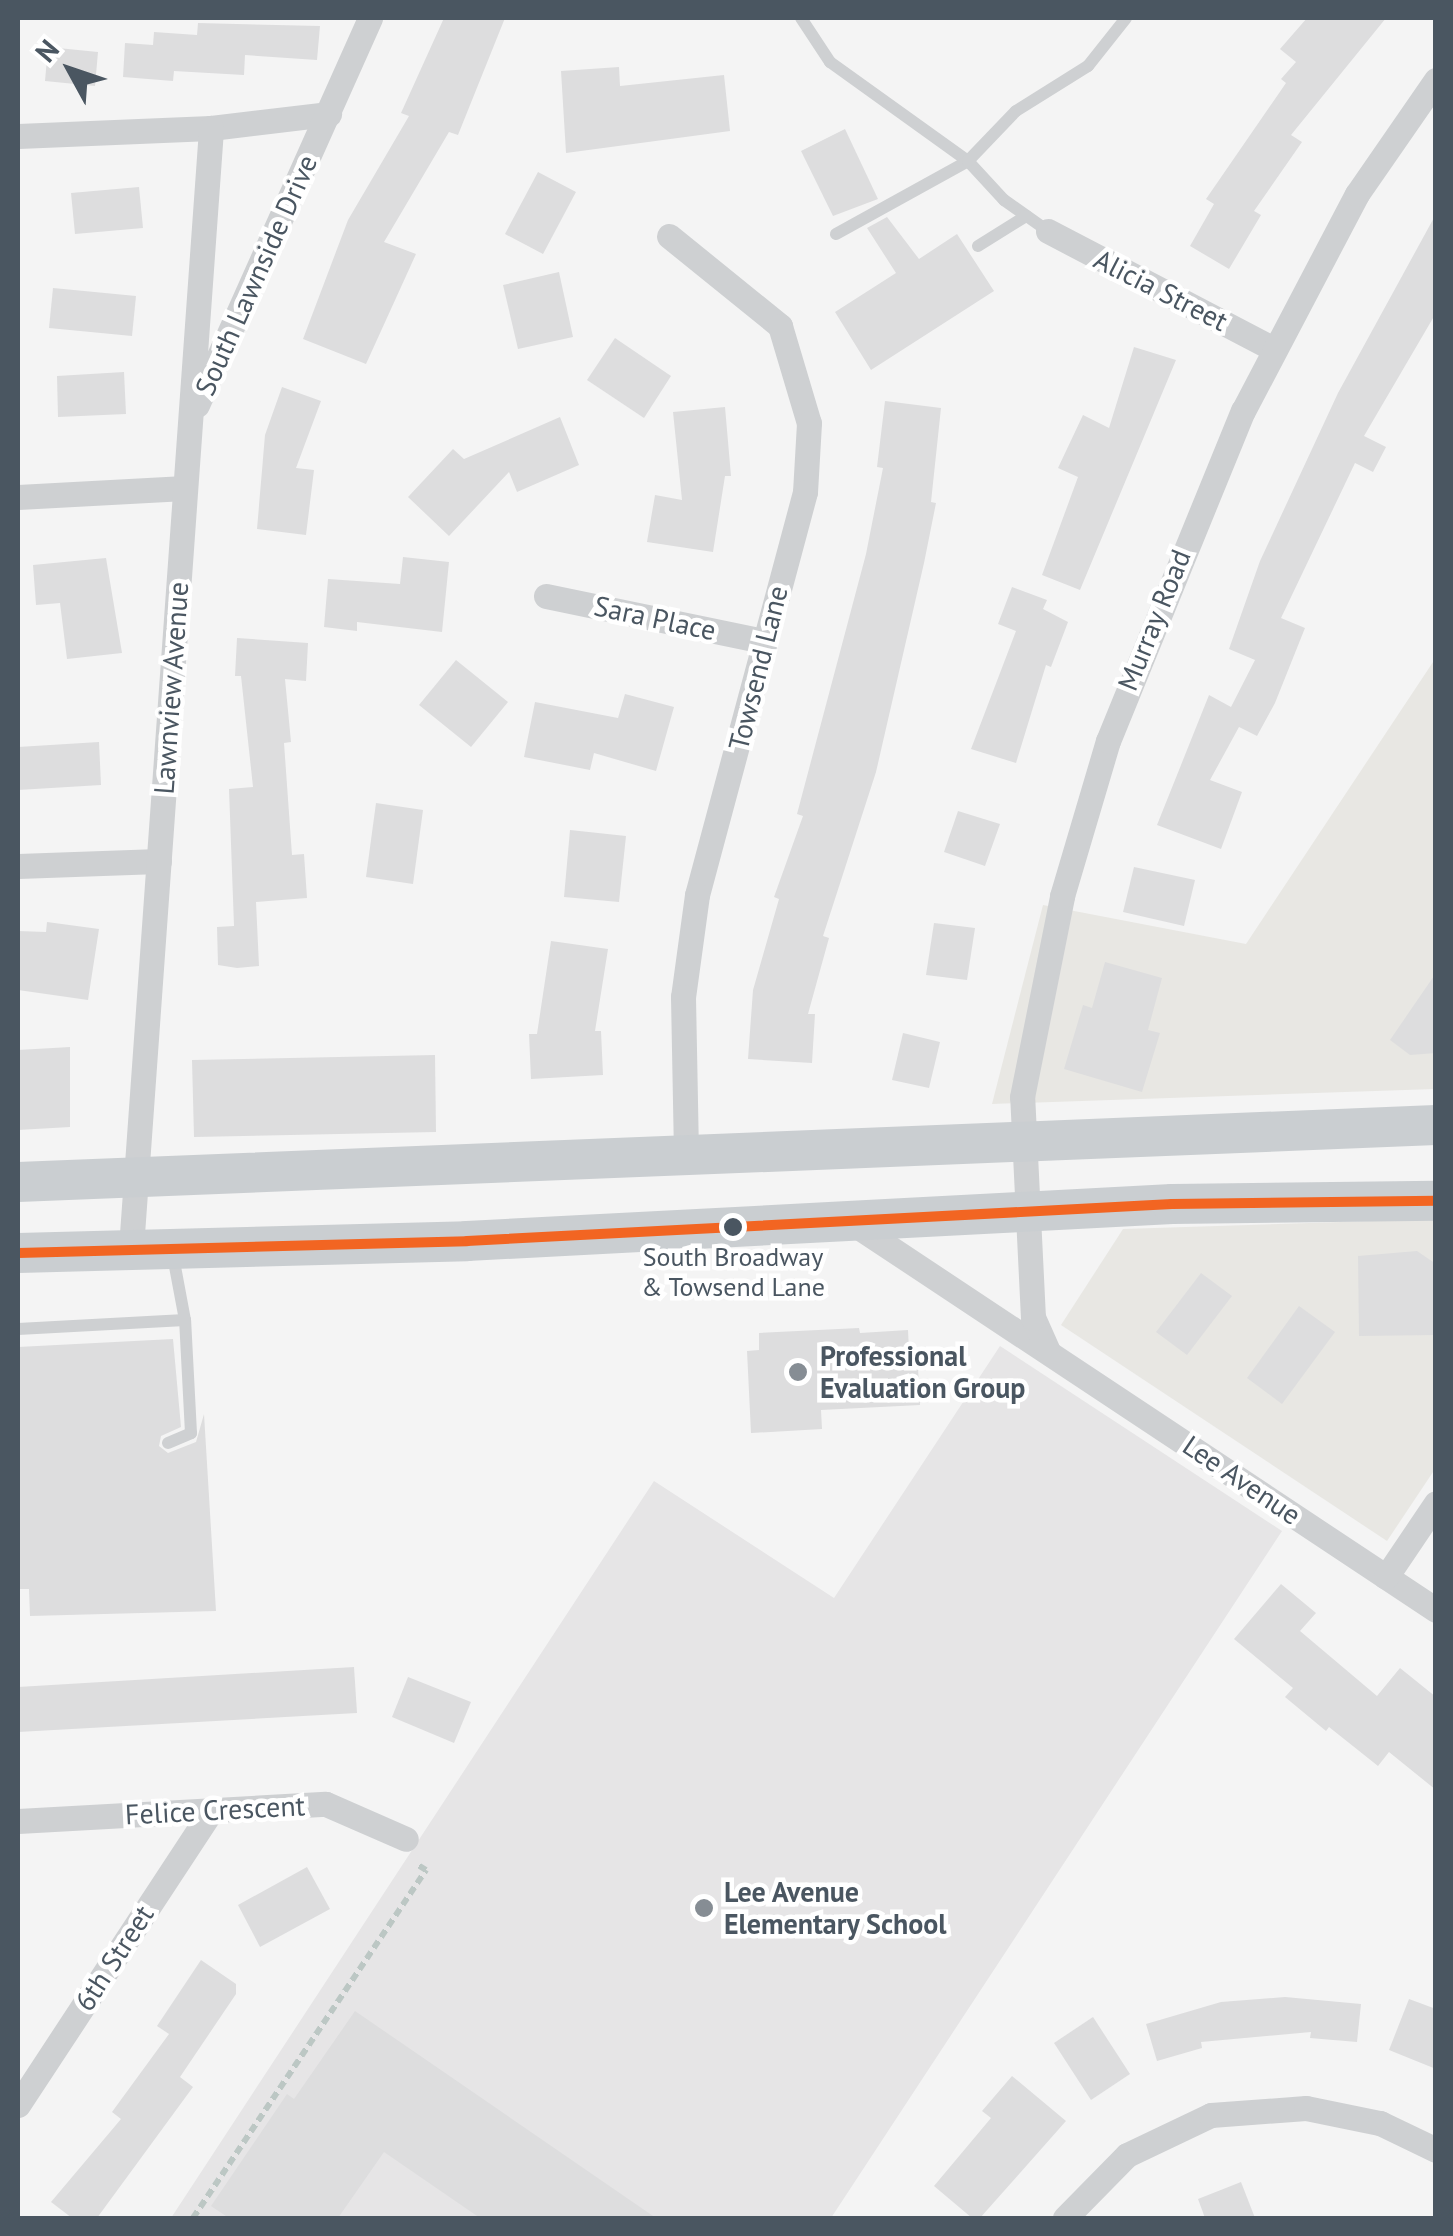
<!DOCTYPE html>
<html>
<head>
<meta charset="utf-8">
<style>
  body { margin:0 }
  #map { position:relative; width:1453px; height:2236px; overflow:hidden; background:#f4f4f4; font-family:"PT Sans",sans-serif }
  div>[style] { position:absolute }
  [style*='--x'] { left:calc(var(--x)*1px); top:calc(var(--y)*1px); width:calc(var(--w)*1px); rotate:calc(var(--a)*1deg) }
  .commercial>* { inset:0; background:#e8e7e3 }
  .education>* { inset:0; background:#e6e5e6 }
  .building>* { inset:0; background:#ddddde }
  .path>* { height:6px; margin-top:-3px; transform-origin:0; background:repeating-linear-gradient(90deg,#bcc7c4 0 8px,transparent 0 13px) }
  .service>* { height:12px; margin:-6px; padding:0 6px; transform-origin:6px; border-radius:6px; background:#ced0d2 }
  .minor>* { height:25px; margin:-12.5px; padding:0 12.5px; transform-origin:12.5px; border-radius:12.5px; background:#ced0d2 }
  .primary>* { height:40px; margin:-20px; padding:0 20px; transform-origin:20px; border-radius:20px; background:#caced1 }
  .bus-1>* { height:10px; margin:-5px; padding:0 5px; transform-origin:5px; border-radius:5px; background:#f26522 }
  .dots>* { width:28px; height:28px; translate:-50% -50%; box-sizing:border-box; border:5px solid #fff; border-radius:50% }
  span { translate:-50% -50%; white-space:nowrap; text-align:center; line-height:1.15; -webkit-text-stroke:9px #fff; paint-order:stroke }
  .bus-label { font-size:26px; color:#4a5661 }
  .street-label { font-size:28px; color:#4a5661 }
  .poi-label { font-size:28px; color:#4a5661; font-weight:700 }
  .left { translate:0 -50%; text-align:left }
  .frame { position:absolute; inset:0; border:20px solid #4a5661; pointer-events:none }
  .north { position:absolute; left:20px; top:20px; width:100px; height:100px; -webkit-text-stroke:8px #fff; paint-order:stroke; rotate:310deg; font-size:28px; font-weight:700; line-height:40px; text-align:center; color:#4a5661 }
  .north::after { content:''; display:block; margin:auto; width:35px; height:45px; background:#4a5661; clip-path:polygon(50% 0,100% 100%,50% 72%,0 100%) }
</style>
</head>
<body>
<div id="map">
  <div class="commercial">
    <div style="clip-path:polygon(1435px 659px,1435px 1089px,992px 1104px,1043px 905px,1246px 944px)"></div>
    <div style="clip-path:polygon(1435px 1219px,1435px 1469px,1387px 1541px,1061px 1325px,1123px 1229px)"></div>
  </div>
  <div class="education">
    <div style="clip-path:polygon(1000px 1346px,1282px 1531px,831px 2218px,171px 2218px,654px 1481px,834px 1598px)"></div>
  </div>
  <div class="building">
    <div style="clip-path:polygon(444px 18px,505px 18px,458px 135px,449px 132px,384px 242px,416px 254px,366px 364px,303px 339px,348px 220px,409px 116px,401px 113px)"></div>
    <div style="clip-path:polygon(1307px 18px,1386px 18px,1291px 135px,1302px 142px,1254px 211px,1261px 215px,1229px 269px,1190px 246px,1214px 204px,1206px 199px,1286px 83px,1281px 79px,1296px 62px,1280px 49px)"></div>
    <div style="clip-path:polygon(198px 23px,320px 26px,317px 60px,245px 55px,244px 75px,174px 71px,173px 81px,123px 77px,125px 43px,153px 45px,154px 32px,197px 35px)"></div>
    <div style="clip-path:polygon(48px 47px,98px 52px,95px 86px,45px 81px)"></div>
    <div style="clip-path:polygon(619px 67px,620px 86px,724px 75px,730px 131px,566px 153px,561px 71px)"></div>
    <div style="clip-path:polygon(845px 129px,878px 199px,833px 216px,801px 151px)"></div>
    <div style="clip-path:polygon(538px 172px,576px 192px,543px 254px,505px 234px)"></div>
    <div style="clip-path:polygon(139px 187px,143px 228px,75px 234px,71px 193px)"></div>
    <div style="clip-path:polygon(1436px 214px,1436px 313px,1364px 436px,1386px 447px,1373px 472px,1355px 463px,1281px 618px,1305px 628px,1275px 703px,1257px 736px,1239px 727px,1210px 780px,1242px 792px,1221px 849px,1157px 825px,1209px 695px,1231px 707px,1255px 660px,1229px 649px,1260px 561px,1338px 393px)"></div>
    <div style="clip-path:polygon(887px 217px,919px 259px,957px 234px,994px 291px,871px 370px,835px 312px,896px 273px,867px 228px)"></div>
    <div style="clip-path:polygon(559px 272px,573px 337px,518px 349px,503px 285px)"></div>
    <div style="clip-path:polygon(53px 288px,136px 296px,132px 336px,49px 328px)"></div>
    <div style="clip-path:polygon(615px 338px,671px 376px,644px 418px,587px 380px)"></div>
    <div style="clip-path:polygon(1134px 347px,1176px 360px,1080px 590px,1042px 575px,1078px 477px,1058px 468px,1083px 415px,1109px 428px)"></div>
    <div style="clip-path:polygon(124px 372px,126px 414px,58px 417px,57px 376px)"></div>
    <div style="clip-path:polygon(282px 387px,321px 401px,296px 468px,314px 470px,306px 535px,257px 529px,265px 435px)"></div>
    <div style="clip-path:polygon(885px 401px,941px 408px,931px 502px,936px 503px,924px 563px,876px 772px,823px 936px,829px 938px,808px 1014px,815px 1014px,812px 1063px,748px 1059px,753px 990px,779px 899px,774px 897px,803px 816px,797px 814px,866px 554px,883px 468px,877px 467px)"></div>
    <div style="clip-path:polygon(725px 407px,731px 476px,725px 476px,713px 552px,647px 542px,655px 495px,682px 500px,673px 412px)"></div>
    <div style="clip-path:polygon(560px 417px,579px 465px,517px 492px,509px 472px,449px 536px,408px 497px,453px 449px,464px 459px)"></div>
    <div style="clip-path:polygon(403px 557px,449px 562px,442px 632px,357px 622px,357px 631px,324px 627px,328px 579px,400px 584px)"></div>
    <div style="clip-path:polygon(106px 558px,122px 653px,67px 659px,60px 603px,36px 605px,33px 565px)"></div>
    <div style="clip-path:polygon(1012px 587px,1047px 600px,1043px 609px,1068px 622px,1051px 667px,1046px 665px,1016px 763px,971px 749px,1016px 631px,998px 624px)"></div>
    <div style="clip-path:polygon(237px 638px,308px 643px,306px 681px,285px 679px,291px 742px,284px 743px,292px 855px,304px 854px,307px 898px,256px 902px,259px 966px,237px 968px,218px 965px,217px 927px,234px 926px,229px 789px,253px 787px,241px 676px,235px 676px)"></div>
    <div style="clip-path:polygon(456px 660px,508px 702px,471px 747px,419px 705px)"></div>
    <div style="clip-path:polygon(625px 694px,674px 707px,656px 771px,594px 753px,590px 770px,524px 757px,535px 702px,618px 718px)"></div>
    <div style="clip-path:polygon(99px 742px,101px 785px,18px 790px,18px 747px)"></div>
    <div style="clip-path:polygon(376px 803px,423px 810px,413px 884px,366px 877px)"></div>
    <div style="clip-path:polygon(958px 811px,1000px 824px,985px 866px,944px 852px)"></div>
    <div style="clip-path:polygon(570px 830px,626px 836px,619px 902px,564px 897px)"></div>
    <div style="clip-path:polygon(1134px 867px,1195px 880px,1184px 926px,1123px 912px)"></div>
    <div style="clip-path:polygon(47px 922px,99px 929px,88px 1000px,18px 990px,18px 931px,46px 932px)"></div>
    <div style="clip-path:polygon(934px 923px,975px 928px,967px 980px,926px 975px)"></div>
    <div style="clip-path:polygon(551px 941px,608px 949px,595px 1031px,601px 1031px,603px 1075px,531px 1079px,529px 1034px,537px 1034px)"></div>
    <div style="clip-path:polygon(1105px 962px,1162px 978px,1148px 1030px,1160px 1033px,1142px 1092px,1064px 1069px,1083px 1005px,1092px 1008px)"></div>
    <div style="clip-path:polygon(1436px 973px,1436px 1053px,1410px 1055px,1390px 1040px)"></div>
    <div style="clip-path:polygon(903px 1033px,940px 1042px,929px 1088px,892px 1080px)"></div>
    <div style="clip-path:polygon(70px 1047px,70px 1127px,18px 1130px,18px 1050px)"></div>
    <div style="clip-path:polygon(435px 1055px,436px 1132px,194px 1137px,192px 1060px)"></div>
    <div style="clip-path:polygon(1417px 1251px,1436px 1264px,1436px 1335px,1359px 1336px,1358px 1256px)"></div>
    <div style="clip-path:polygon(1201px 1273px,1232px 1296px,1187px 1355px,1156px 1332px)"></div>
    <div style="clip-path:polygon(1299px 1306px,1335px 1332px,1282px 1404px,1247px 1378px)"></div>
    <div style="clip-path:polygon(859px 1328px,860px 1333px,908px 1330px,909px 1350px,917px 1349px,920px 1405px,821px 1410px,822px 1429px,751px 1433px,747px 1351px,759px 1350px,759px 1333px)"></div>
    <div style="clip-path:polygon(173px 1339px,181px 1427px,161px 1436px,159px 1446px,168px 1453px,196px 1442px,204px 1414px,216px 1611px,30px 1616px,29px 1589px,18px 1589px,18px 1347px)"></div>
    <div style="clip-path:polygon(1281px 1584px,1316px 1613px,1300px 1631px,1377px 1696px,1400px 1668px,1436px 1697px,1436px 1790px,1389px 1752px,1378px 1766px,1329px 1727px,1326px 1731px,1285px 1697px,1293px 1688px,1234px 1639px)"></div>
    <div style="clip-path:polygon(354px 1667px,357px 1713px,18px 1732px,18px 1687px)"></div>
    <div style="clip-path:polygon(408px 1677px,471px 1702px,454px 1743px,392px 1717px)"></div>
    <div style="clip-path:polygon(307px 1867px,330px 1909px,260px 1947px,238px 1905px)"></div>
    <div style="clip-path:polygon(201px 1960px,236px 1984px,236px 1994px,180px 2077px,193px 2087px,97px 2218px,72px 2218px,51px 2202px,121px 2119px,112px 2112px,169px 2034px,157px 2026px)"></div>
    <div style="clip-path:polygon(1285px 1997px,1361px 2004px,1357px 2042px,1310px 2038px,1311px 2032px,1201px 2042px,1202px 2048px,1157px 2061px,1146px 2024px,1221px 2002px)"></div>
    <div style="clip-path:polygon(1409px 1999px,1436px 2009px,1436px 2069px,1389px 2050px)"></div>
    <div style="clip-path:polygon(355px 2011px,656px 2218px,480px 2218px,384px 2152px,338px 2218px,229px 2218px,211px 2206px,287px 2094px,294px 2099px)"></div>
    <div style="clip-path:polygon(1093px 2017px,1130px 2074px,1091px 2100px,1054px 2043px)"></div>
    <div style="clip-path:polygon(1012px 2076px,1066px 2121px,980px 2218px,972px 2218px,934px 2186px,991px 2118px,982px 2111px)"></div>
    <div style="clip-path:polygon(1241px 2182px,1255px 2218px,1205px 2218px,1198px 2199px)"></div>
  </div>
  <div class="path">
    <div style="--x:193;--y:2218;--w:419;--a:-56.2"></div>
    <div style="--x:426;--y:1870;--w:9;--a:-148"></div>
  </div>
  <div class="service">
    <div style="--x:801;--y:18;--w:53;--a:56.6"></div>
    <div style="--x:830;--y:62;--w:170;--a:35.7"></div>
    <div style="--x:968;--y:161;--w:53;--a:47.3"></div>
    <div style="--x:1004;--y:200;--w:54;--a:35.2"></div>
    <div style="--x:836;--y:234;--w:151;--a:-28.9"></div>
    <div style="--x:968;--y:161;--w:69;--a:-46.2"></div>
    <div style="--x:1016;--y:111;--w:85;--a:-32"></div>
    <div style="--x:1088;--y:66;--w:61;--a:-51.6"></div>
    <div style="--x:978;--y:246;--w:57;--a:-32"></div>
    <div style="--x:18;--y:1329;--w:167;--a:-3.1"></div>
    <div style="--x:185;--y:1320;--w:65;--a:-100.6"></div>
    <div style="--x:168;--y:1443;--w:25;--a:-23"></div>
    <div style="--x:191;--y:1433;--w:113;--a:-93"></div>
  </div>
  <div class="minor">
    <div style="--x:18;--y:136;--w:193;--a:-2.4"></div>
    <div style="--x:211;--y:128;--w:119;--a:-6.8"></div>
    <div style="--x:1048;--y:231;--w:255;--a:27.6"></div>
    <div style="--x:669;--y:236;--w:143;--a:39"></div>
    <div style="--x:780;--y:326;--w:101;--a:73.4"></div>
    <div style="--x:809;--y:423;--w:69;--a:93.3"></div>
    <div style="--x:805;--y:492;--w:417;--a:105"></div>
    <div style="--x:697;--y:895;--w:103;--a:97.8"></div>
    <div style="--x:683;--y:997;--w:158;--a:88.9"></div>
    <div style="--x:197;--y:405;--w:424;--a:-65.9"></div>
    <div style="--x:18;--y:497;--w:167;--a:-3.1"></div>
    <div style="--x:546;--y:596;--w:223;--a:11.7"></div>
    <div style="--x:18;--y:866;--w:141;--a:-2"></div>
    <div style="--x:851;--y:1222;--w:702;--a:33.55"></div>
    <div style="--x:131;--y:1248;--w:1123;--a:-85.91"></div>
    <div style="--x:1048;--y:1351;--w:36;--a:-114"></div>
    <div style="--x:1033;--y:1318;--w:221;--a:-92.8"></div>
    <div style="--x:1022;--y:1097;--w:205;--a:-78.7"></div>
    <div style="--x:1062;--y:896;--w:162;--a:-73.5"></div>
    <div style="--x:1108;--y:741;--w:357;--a:-67.8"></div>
    <div style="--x:1243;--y:411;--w:245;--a:-62.3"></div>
    <div style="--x:1357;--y:194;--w:139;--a:-55.3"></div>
    <div style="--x:1386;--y:1577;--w:89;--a:-56"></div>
    <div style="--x:18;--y:1821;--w:308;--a:-3.2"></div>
    <div style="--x:326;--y:1804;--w:87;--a:23.6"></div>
    <div style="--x:18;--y:2105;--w:352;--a:-56.7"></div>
    <div style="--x:1065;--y:2218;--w:88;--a:-45.5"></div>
    <div style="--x:1127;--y:2155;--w:93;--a:-25.5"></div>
    <div style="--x:1211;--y:2115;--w:95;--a:-4.2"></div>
    <div style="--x:1306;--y:2108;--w:76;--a:11.5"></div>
    <div style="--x:1380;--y:2123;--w:62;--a:25.7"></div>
  </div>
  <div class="primary">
    <div style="--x:18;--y:1182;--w:1419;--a:-2.3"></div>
    <div style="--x:18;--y:1253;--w:449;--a:-1.5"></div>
    <div style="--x:467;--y:1241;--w:706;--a:-3"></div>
    <div style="--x:1172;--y:1204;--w:264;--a:-0.7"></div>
  </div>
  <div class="bus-1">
    <div style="--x:18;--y:1253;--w:449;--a:-1.5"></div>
    <div style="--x:467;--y:1241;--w:706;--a:-3"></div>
    <div style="--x:1172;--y:1204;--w:264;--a:-0.7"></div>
  </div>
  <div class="dots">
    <div style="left:733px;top:1227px;background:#4a5661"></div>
    <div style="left:798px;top:1372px;background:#868d94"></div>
    <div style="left:704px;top:1908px;background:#868d94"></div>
  </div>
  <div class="bus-label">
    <span style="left:733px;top:1272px">South Broadway<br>&amp; Towsend Lane</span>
  </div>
  <div class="street-label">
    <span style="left:256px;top:275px;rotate:-66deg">South Lawnside Drive</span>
    <span style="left:1161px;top:290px;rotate:27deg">Alicia Street</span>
    <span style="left:655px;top:618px;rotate:12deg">Sara Place</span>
    <span style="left:1154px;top:620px;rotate:-68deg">Murray Road</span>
    <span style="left:758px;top:668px;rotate:-76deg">Towsend Lane</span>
    <span style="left:171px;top:688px;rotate:-86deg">Lawnview Avenue</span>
    <span style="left:1242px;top:1480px;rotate:34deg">Lee Avenue</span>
    <span style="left:215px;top:1810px;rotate:-3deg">Felice Crescent</span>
    <span style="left:114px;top:1958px;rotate:-57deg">6th Street</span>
  </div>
  <div class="poi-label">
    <span class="left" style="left:820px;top:1372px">Professional<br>Evaluation Group</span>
    <span class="left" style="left:724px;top:1908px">Lee Avenue<br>Elementary School</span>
  </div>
  <div class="frame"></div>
  <div class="north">N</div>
</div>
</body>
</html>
